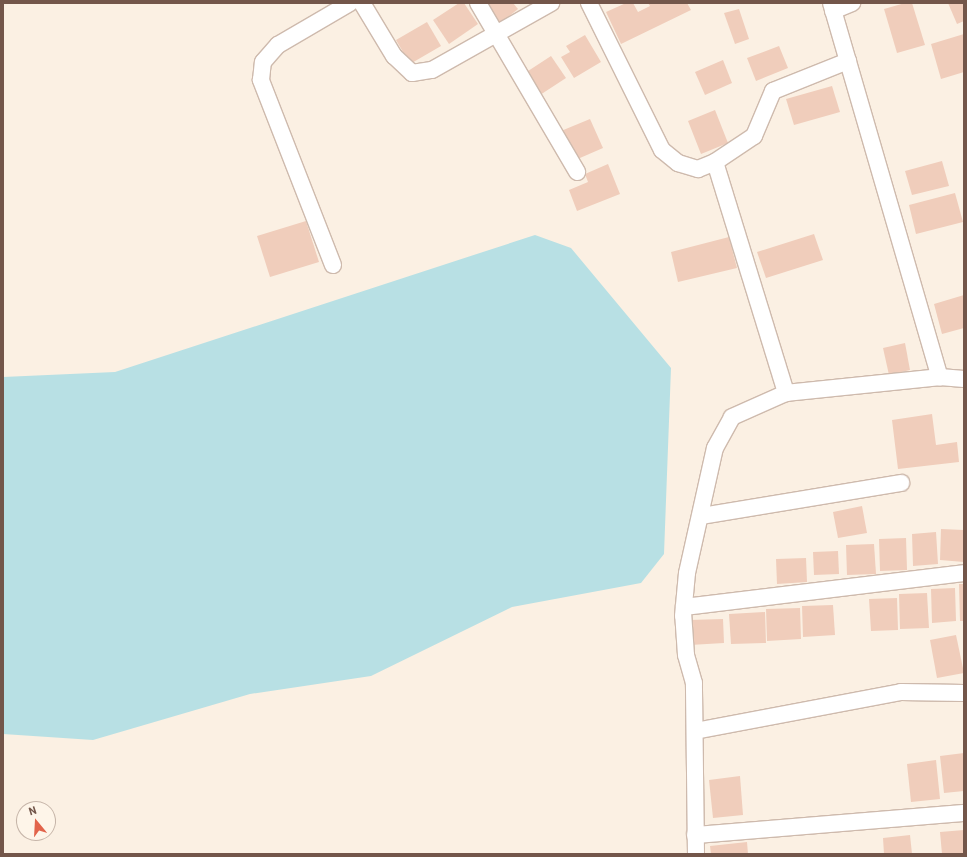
<!DOCTYPE html>
<html>
<head>
<meta charset="utf-8">
<style>
  body { margin:0 }
  #map { position:relative; width:967px; height:857px; overflow:hidden; background:#fbf0e3; font-family:Barlow,sans-serif }
  div>[style] { position:absolute }
  [style*='--x'] { left:calc(var(--x)*1px); top:calc(var(--y)*1px); width:calc(var(--w)*1px); rotate:calc(var(--a)*1deg) }
  .water>* { inset:0; background:#b8e0e4 }
  .building>* { inset:0; background:#f0cdbb }
  .roads { filter:drop-shadow(1px 0 #cebaad) drop-shadow(-1px 0 #cebaad) drop-shadow(0 1px #cebaad) drop-shadow(0 -1px #cebaad) }
  .minor>* { height:16px; margin:-8px; padding:0 8px; transform-origin:8px; border-radius:8px; background:#fff }
  span { translate:-50% -50%; white-space:nowrap; text-align:center; line-height:1.15; -webkit-text-stroke:3px #fef5e9; paint-order:stroke }
  .frame { position:absolute; inset:0; border:4px solid #73564a; pointer-events:none }
  .north { position:absolute; left:16px; top:801px; width:40px; height:40px; box-sizing:border-box; background:#fef5e9; border:1px solid #c6b5a9; border-radius:50%; rotate:342deg; font-size:11px; font-weight:700; line-height:16px; text-align:center; color:#73564a }
  .north::after { content:''; display:block; margin:auto; width:14px; height:18px; background:#e2644b; clip-path:polygon(50% 0,100% 100%,50% 72%,0 100%) }
</style>
</head>
<body>
<div id="map">
  <div class="water">
    <div style="clip-path:polygon(535px 235px,571px 248px,671px 368px,664px 554px,641px 583px,512px 607px,371px 676px,250px 694px,93px 740px,3px 734px,3px 377px,115px 372px)"></div>
  </div>
  <div class="building">
    <div style="clip-path:polygon(459px 3px,464px 3px,478px 24px,449px 44px,433px 20px)"></div>
    <div style="clip-path:polygon(479px 3px,513px 3px,518px 9px,497px 26px)"></div>
    <div style="clip-path:polygon(626px 3px,633px 3px,638px 12px,650px 6px,648px 3px,687px 3px,691px 10px,621px 44px,606px 12px)"></div>
    <div style="clip-path:polygon(905px 3px,912px 3px,925px 45px,897px 53px,884px 9px)"></div>
    <div style="clip-path:polygon(948px 3px,964px 3px,964px 21px,957px 24px)"></div>
    <div style="clip-path:polygon(739px 9px,749px 39px,735px 44px,724px 13px)"></div>
    <div style="clip-path:polygon(427px 22px,441px 46px,410px 64px,396px 40px)"></div>
    <div style="clip-path:polygon(964px 34px,964px 72px,941px 79px,931px 44px)"></div>
    <div style="clip-path:polygon(585px 35px,601px 62px,574px 78px,561px 57px,570px 52px,566px 46px)"></div>
    <div style="clip-path:polygon(779px 46px,788px 68px,756px 81px,747px 58px)"></div>
    <div style="clip-path:polygon(551px 56px,566px 78px,540px 95px,525px 73px)"></div>
    <div style="clip-path:polygon(723px 60px,732px 83px,705px 95px,695px 72px)"></div>
    <div style="clip-path:polygon(832px 86px,840px 112px,794px 125px,786px 99px)"></div>
    <div style="clip-path:polygon(715px 110px,728px 143px,701px 154px,688px 121px)"></div>
    <div style="clip-path:polygon(590px 119px,603px 148px,573px 161px,561px 131px)"></div>
    <div style="clip-path:polygon(942px 161px,949px 186px,912px 195px,905px 171px)"></div>
    <div style="clip-path:polygon(608px 164px,620px 194px,577px 211px,569px 190px,588px 182px,585px 174px)"></div>
    <div style="clip-path:polygon(955px 193px,963px 222px,916px 234px,909px 205px)"></div>
    <div style="clip-path:polygon(306px 221px,319px 262px,270px 277px,257px 236px)"></div>
    <div style="clip-path:polygon(814px 234px,823px 260px,766px 278px,757px 252px)"></div>
    <div style="clip-path:polygon(729px 237px,737px 268px,678px 282px,671px 252px)"></div>
    <div style="clip-path:polygon(964px 295px,964px 328px,942px 334px,934px 304px)"></div>
    <div style="clip-path:polygon(905px 343px,910px 370px,889px 375px,883px 348px)"></div>
    <div style="clip-path:polygon(932px 414px,936px 445px,957px 442px,959px 462px,898px 469px,892px 420px)"></div>
    <div style="clip-path:polygon(862px 506px,867px 533px,838px 538px,833px 512px)"></div>
    <div style="clip-path:polygon(941px 529px,964px 530px,964px 562px,940px 560px)"></div>
    <div style="clip-path:polygon(936px 532px,938px 564px,913px 566px,912px 534px)"></div>
    <div style="clip-path:polygon(906px 538px,907px 570px,880px 571px,879px 539px)"></div>
    <div style="clip-path:polygon(874px 544px,876px 574px,847px 575px,846px 545px)"></div>
    <div style="clip-path:polygon(838px 551px,839px 574px,814px 575px,813px 552px)"></div>
    <div style="clip-path:polygon(806px 558px,807px 582px,777px 584px,776px 559px)"></div>
    <div style="clip-path:polygon(959px 584px,964px 584px,964px 621px,960px 621px)"></div>
    <div style="clip-path:polygon(955px 588px,956px 621px,932px 623px,931px 589px)"></div>
    <div style="clip-path:polygon(927px 593px,929px 628px,900px 629px,899px 594px)"></div>
    <div style="clip-path:polygon(897px 598px,898px 630px,871px 631px,869px 599px)"></div>
    <div style="clip-path:polygon(833px 605px,835px 635px,803px 637px,802px 606px)"></div>
    <div style="clip-path:polygon(800px 608px,801px 639px,767px 641px,766px 609px)"></div>
    <div style="clip-path:polygon(765px 612px,766px 643px,731px 644px,729px 614px)"></div>
    <div style="clip-path:polygon(723px 619px,724px 643px,690px 645px,689px 620px)"></div>
    <div style="clip-path:polygon(956px 635px,964px 673px,937px 678px,930px 640px)"></div>
    <div style="clip-path:polygon(964px 753px,964px 791px,944px 793px,940px 756px)"></div>
    <div style="clip-path:polygon(936px 760px,940px 799px,911px 802px,907px 764px)"></div>
    <div style="clip-path:polygon(740px 776px,743px 815px,713px 818px,709px 780px)"></div>
    <div style="clip-path:polygon(964px 830px,964px 854px,942px 854px,940px 832px)"></div>
    <div style="clip-path:polygon(910px 835px,912px 854px,884px 854px,883px 838px)"></div>
    <div style="clip-path:polygon(747px 842px,748px 854px,711px 854px,710px 846px)"></div>
  </div>
  <div class="roads">
    <div class="minor">
      <div style="--x:362;--y:3;--w:62;--a:58.9"></div>
      <div style="--x:394;--y:56;--w:25;--a:43"></div>
      <div style="--x:412;--y:73;--w:20;--a:-9"></div>
      <div style="--x:432;--y:70;--w:137;--a:-29.4"></div>
      <div style="--x:478;--y:3;--w:196;--a:59.6"></div>
      <div style="--x:589;--y:3;--w:164;--a:63.6"></div>
      <div style="--x:662;--y:150;--w:21;--a:39"></div>
      <div style="--x:678;--y:163;--w:21;--a:17"></div>
      <div style="--x:698;--y:169;--w:18;--a:-22"></div>
      <div style="--x:715;--y:162;--w:47;--a:-33.7"></div>
      <div style="--x:754;--y:136;--w:49;--a:-67.1"></div>
      <div style="--x:773;--y:91;--w:81;--a:-21.8"></div>
      <div style="--x:831;--y:3;--w:390;--a:73.8"></div>
      <div style="--x:940;--y:377;--w:24;--a:5"></div>
      <div style="--x:833;--y:11;--w:21;--a:-23"></div>
      <div style="--x:715;--y:162;--w:242;--a:72.9"></div>
      <div style="--x:786;--y:393;--w:155;--a:-5.9"></div>
      <div style="--x:333;--y:265;--w:199;--a:-111.3"></div>
      <div style="--x:261;--y:80;--w:18;--a:-84"></div>
      <div style="--x:263;--y:62;--w:23;--a:-49"></div>
      <div style="--x:278;--y:45;--w:83;--a:-30.3"></div>
      <div style="--x:701;--y:516;--w:203;--a:-9.4"></div>
      <div style="--x:684;--y:607;--w:282;--a:-6.9"></div>
      <div style="--x:695;--y:731;--w:210;--a:-10.7"></div>
      <div style="--x:901;--y:692;--w:63;--a:0.9"></div>
      <div style="--x:695;--y:835;--w:270;--a:-4.7"></div>
      <div style="--x:696;--y:854;--w:171;--a:-90.7"></div>
      <div style="--x:694;--y:683;--w:29;--a:-106"></div>
      <div style="--x:686;--y:655;--w:39;--a:-94"></div>
      <div style="--x:683;--y:616;--w:43;--a:-84.7"></div>
      <div style="--x:687;--y:573;--w:128;--a:-77.4"></div>
      <div style="--x:715;--y:448;--w:35;--a:-61"></div>
      <div style="--x:732;--y:417;--w:59;--a:-24"></div>
    </div>
  </div>
  <div class="frame"></div>
  <div class="north">N</div>
</div>
</body>
</html>
